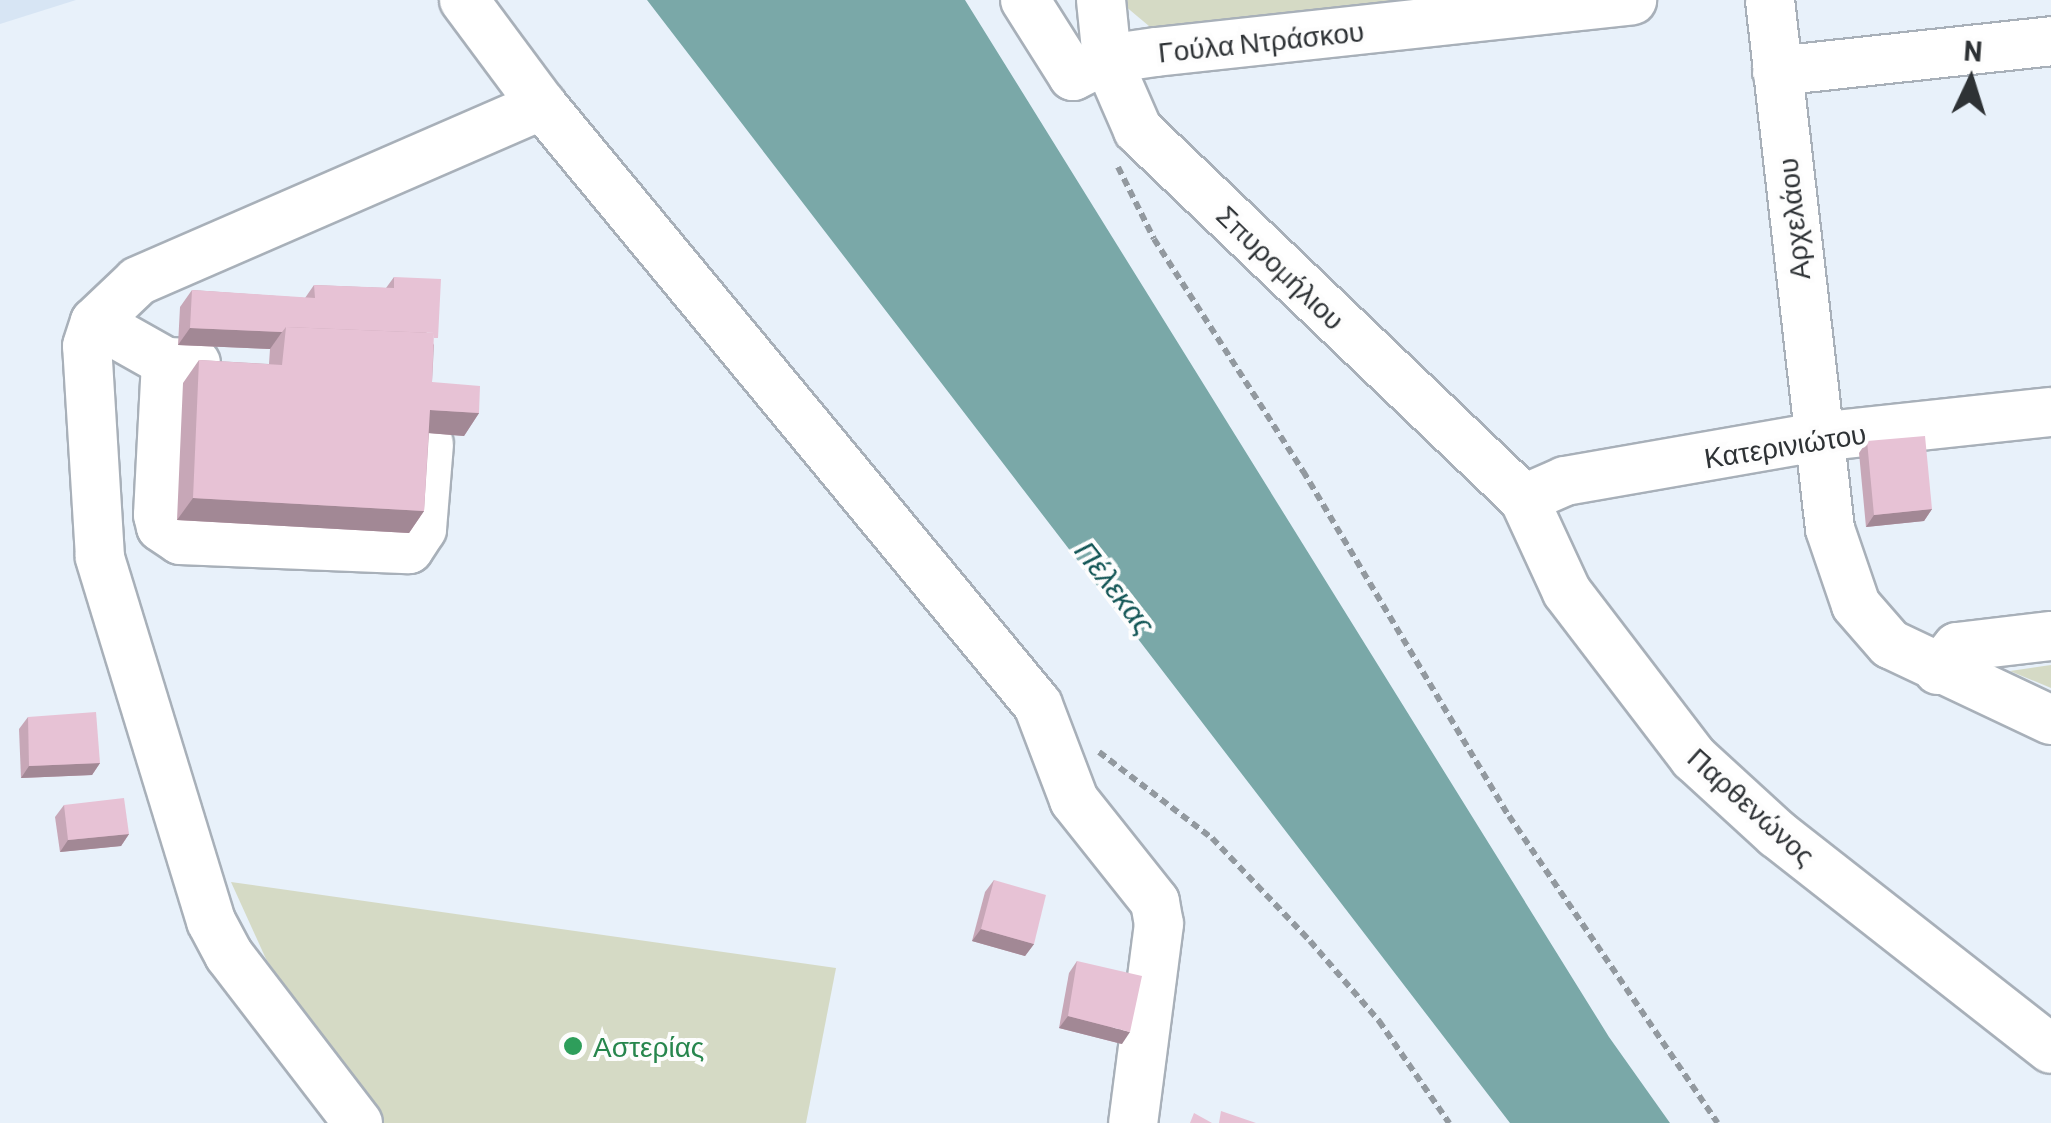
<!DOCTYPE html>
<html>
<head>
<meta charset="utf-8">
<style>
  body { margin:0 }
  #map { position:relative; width:2051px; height:1123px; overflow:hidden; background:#e8f1fa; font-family:Barlow,sans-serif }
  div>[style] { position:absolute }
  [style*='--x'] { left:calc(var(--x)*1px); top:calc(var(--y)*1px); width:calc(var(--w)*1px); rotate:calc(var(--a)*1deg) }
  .built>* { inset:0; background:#d7e5f4 }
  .green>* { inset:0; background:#d5dac5 }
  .water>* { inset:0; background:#7aa8a8 }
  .path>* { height:6px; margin-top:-3px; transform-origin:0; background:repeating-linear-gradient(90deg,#92999f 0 8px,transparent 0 13px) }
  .roads { filter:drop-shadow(2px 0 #a8b0b9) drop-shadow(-2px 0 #a8b0b9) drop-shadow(0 2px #a8b0b9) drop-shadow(0 -2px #a8b0b9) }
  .minor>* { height:48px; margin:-24px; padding:0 24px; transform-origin:24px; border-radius:24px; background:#fff }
  .wall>* { inset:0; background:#c7a7b7 }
  .shaded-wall>* { inset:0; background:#a28895 }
  .building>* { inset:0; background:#e7c2d5 }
  .dots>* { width:28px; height:28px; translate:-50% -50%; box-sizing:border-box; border:5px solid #fdfdfd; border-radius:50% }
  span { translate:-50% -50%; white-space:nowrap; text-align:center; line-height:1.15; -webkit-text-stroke:8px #fdfdfd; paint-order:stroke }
  .street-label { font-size:28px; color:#2e3235 }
  .leisure-label { font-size:28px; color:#27864d }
  .left { translate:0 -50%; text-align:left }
  .water-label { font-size:30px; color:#135656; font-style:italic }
  .north { position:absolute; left:1921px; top:30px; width:100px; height:100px; -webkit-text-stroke:8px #fdfdfd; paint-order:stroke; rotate:4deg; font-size:28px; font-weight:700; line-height:40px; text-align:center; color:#2e3235 }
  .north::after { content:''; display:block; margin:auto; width:35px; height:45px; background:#2e3235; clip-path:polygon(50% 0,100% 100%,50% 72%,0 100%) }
</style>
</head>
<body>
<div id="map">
  <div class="built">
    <div style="clip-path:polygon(0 0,76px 0,0 24px)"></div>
  </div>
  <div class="green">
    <div style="clip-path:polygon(1118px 0,1503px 0,1162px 37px)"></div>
    <div style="clip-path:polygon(2051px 665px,2051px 688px,2010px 671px)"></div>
    <div style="clip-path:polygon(231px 882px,836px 968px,806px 1123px,380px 1123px,266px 959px)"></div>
  </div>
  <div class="water">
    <div style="clip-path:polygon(647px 0,965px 0,1609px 1037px,1670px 1123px,1510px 1123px)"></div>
  </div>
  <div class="path">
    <div style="--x:1118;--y:167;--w:80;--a:63.4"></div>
    <div style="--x:1154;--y:239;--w:276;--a:57.3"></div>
    <div style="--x:1303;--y:471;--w:402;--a:59.2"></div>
    <div style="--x:1509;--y:816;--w:371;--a:55.8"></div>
    <div style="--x:1099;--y:752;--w:142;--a:37.3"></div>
    <div style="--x:1212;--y:838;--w:142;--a:46.4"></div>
    <div style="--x:1310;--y:941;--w:106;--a:49.2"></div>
    <div style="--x:1379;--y:1021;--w:124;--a:55.5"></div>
  </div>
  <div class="roads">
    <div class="minor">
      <div style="--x:464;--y:0;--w:131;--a:53.4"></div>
      <div style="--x:542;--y:105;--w:778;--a:50.42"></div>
      <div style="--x:1038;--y:705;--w:102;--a:69.2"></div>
      <div style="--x:1074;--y:800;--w:130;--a:51.5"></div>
      <div style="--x:1155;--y:902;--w:22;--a:80"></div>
      <div style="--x:1159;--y:924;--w:201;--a:97.4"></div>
      <div style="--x:1025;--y:0;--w:90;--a:57.7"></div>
      <div style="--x:1073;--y:76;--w:38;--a:-27"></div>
      <div style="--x:1107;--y:59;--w:49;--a:-8.1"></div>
      <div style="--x:1156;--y:52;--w:479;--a:-6.2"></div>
      <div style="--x:1101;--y:0;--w:59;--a:84.2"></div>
      <div style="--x:1107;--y:59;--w:77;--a:66.4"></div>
      <div style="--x:1138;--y:130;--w:534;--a:43.71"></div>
      <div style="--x:1524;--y:499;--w:102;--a:65.2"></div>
      <div style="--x:1567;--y:592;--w:209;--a:52.6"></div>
      <div style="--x:1694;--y:758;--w:113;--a:42.5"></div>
      <div style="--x:1777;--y:834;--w:348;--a:38.1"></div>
      <div style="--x:1770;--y:0;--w:532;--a:83.53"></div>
      <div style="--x:1830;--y:529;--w:80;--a:71.1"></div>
      <div style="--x:1856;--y:605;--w:52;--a:48.9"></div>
      <div style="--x:1890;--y:644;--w:178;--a:25.3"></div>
      <div style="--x:1777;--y:71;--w:276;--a:-6.2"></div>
      <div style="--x:95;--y:322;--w:81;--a:29.4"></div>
      <div style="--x:166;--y:362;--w:30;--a:2"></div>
      <div style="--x:166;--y:362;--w:153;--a:93"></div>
      <div style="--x:158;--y:515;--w:12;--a:76"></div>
      <div style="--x:161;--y:527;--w:23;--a:34"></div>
      <div style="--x:180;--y:540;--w:229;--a:2.3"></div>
      <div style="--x:409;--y:549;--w:24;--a:-57"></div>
      <div style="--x:422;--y:529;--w:85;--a:-85.3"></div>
      <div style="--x:1524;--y:499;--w:45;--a:-23.7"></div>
      <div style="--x:1565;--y:481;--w:256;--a:-9.9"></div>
      <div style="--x:1817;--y:437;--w:235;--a:-6.1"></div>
      <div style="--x:1938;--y:670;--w:30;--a:-50"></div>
      <div style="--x:1957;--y:647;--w:95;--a:-6.7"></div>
      <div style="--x:358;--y:1123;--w:212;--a:-127.5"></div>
      <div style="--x:229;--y:955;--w:38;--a:-118"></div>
      <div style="--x:211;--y:921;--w:381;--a:-107"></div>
      <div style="--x:100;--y:557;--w:211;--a:-93.5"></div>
      <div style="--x:87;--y:346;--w:25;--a:-72"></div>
      <div style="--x:95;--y:322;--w:59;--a:-43.6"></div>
      <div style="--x:138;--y:281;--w:441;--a:-23.5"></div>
    </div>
  </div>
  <div class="wall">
    <div style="clip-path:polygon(394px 277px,434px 345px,432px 382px,479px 413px,464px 436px,429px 433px,424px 511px,409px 533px,177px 520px,183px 383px,199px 360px,269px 364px,270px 349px,178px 345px,180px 307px,192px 290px,305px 298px,314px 285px,386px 288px)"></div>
    <div style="clip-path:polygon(1867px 441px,1932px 509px,1924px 521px,1866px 527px,1859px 453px)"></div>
    <div style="clip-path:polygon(28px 717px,100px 763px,92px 775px,21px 778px,19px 729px)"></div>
    <div style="clip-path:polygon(64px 805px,129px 834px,121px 846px,60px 852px,55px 817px)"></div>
    <div style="clip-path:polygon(994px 880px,1034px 944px,1025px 956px,972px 941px,985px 892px)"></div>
    <div style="clip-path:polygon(1077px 961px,1122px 1044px,1059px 1028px,1069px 973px)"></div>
  </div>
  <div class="shaded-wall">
    <div style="clip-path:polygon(190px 328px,282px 332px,270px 349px,178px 345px)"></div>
    <div style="clip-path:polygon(430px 410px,479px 413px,464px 436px,415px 432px)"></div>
    <div style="clip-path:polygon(193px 498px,424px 511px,409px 533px,177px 520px)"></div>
    <div style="clip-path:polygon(1932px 509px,1924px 521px,1866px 527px,1874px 515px)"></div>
    <div style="clip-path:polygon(100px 763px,92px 775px,21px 778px,29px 766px)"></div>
    <div style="clip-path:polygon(129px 834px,121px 846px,60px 852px,68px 840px)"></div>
    <div style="clip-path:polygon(981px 929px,1034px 944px,1025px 956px,972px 941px)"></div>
    <div style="clip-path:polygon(1068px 1016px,1130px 1032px,1122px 1044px,1059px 1028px)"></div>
  </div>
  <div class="building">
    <div style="clip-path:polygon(394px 277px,441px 279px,438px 338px,434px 338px,434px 333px,286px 327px,282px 332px,190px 328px,192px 290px,315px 298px,314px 285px,394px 288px)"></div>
    <div style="clip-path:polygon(286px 327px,434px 333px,432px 382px,480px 386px,479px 413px,430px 410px,424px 511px,193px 498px,199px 360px,282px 365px)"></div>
    <div style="clip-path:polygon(1925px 436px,1932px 509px,1874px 515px,1867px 441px)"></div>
    <div style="clip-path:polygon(96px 712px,100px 763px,29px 766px,28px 717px)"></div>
    <div style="clip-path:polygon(124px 798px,129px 834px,68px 840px,64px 805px)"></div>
    <div style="clip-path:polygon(994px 880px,1046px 895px,1034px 944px,981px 929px)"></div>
    <div style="clip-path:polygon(1077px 961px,1142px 976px,1130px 1032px,1068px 1016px)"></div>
    <div style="clip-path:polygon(1221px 1111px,1256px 1123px,1219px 1123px)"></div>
    <div style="clip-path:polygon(1194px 1113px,1212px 1123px,1190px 1123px)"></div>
  </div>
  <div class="dots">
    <div style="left:573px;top:1046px;background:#2e9e5b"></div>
  </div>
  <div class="street-label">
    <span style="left:1261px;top:41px;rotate:-6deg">Γούλα Ντράσκου</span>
    <span style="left:1793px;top:219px;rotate:-96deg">Αρχελάου</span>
    <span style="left:1281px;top:267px;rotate:44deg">Σπυρομήλιου</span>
    <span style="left:1785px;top:445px;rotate:-9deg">Κατερινιώτου</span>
    <span style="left:1752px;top:806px;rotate:42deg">Παρθενώνος</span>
  </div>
  <div class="leisure-label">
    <span class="left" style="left:593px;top:1046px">Αστερίας</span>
  </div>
  <div class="water-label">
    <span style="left:1116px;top:587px;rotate:52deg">Πέλεκας</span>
  </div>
  <div class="north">N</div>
</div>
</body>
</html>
